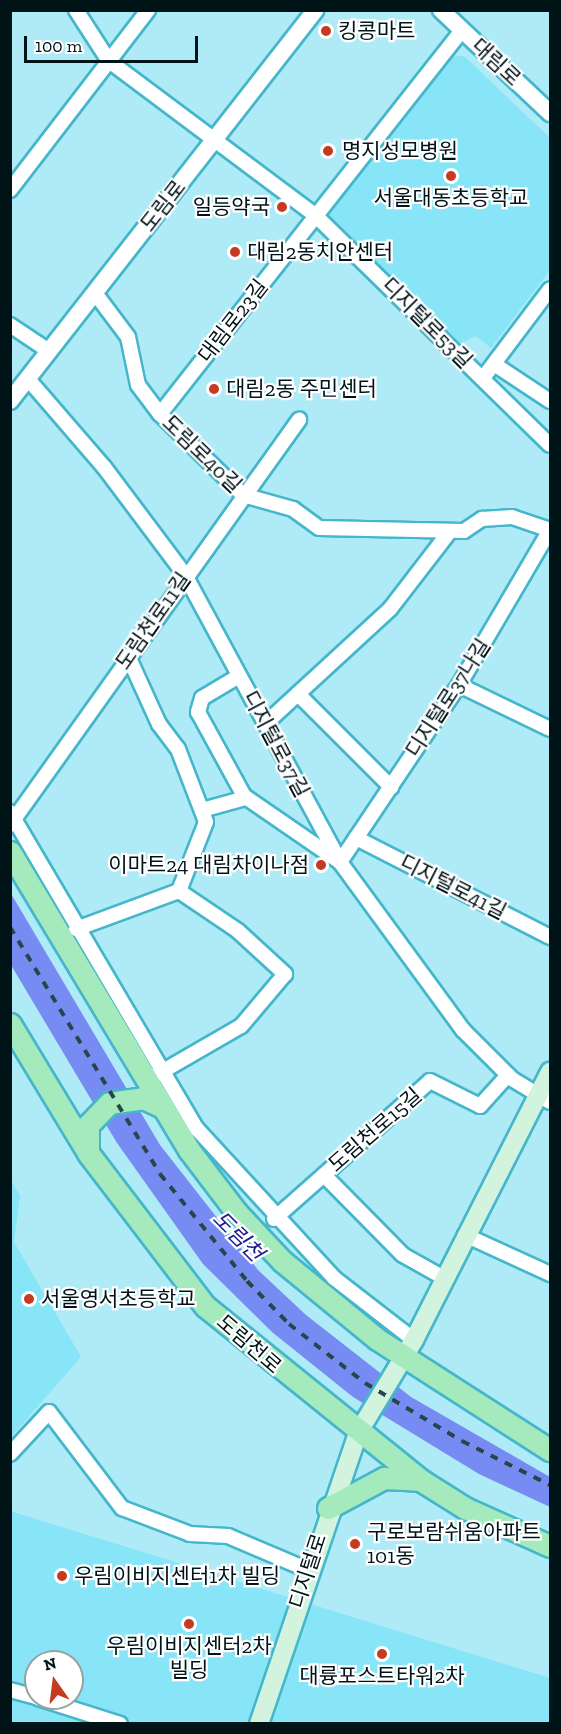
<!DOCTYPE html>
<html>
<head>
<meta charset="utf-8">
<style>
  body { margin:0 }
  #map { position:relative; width:561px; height:1734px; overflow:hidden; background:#afeaf7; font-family:"Zilla Slab","Noto Sans KR",serif }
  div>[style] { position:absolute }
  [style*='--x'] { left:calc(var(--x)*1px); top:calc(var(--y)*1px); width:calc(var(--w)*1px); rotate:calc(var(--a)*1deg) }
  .built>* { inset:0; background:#88e4f7 }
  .water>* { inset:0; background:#778cf2 }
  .roads { filter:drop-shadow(2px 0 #45b6cb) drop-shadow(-2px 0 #45b6cb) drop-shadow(0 2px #45b6cb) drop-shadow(0 -2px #45b6cb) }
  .minor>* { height:14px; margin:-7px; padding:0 7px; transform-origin:7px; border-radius:7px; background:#fff }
  .tertiary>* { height:16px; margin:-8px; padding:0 8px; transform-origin:8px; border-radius:8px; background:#fff }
  .secondary>* { height:18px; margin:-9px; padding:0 9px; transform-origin:9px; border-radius:9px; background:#d2f4de }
  .primary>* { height:21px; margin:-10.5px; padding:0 10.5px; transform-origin:10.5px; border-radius:10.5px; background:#a5eabc }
  .rail>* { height:4px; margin-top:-2px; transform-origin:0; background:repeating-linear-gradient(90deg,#29454b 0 8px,transparent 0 16px) }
  .dots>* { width:16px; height:16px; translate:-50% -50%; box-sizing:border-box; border:3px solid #fff; border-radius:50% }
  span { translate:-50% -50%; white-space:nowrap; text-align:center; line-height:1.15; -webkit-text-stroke:4.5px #fff; paint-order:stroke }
  .poi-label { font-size:21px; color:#001317 }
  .left { translate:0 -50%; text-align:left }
  .right { translate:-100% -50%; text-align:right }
  .street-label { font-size:21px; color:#001317 }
  .water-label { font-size:22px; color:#201890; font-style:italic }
  .frame { position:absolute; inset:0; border:12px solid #001317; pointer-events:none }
  .north { position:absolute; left:24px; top:1650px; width:60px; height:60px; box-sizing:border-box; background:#fff; border:2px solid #99a1a2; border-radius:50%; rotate:346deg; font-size:16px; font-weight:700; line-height:24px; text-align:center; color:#001317 }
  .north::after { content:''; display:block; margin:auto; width:21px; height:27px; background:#c53a20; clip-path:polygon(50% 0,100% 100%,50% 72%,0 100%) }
  .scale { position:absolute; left:24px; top:36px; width:174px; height:27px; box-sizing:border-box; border:3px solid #001317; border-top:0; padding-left:8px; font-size:18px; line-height:21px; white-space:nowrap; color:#001317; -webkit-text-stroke:4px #fff; paint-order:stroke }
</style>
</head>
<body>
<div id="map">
  <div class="built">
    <div style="clip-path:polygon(464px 56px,550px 138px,550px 270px,491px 348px,476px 336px,457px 345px,321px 214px,443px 57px)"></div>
    <div style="clip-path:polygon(11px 1180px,20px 1196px,14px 1242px,81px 1357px,11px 1437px)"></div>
    <div style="clip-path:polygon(evenodd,10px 1511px,550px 1678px,550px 1723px,11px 1723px,10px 1511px,36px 1662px,72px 1662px,72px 1698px,36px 1698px,36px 1662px)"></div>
  </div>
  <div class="water">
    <div style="clip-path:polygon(10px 892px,160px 1145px,258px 1270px,306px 1315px,411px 1397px,550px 1477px,550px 1507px,479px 1474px,353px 1397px,272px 1332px,203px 1264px,117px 1143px,11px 965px)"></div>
  </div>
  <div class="roads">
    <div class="minor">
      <div style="--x:76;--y:10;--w:61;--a:57.1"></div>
      <div style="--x:109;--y:61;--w:259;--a:36.8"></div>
      <div style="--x:316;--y:216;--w:327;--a:44.4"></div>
      <div style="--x:10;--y:190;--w:227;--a:-52.5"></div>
      <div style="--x:95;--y:293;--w:55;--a:53.1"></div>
      <div style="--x:128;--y:337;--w:49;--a:78.2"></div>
      <div style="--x:138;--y:385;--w:36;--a:53"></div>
      <div style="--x:160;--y:414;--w:116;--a:44.3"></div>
      <div style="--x:243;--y:495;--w:52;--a:15.6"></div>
      <div style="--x:293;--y:509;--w:32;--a:36"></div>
      <div style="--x:319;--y:528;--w:145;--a:1.2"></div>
      <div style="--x:464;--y:531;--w:22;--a:-34"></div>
      <div style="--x:482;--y:519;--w:30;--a:-4"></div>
      <div style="--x:512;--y:517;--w:40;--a:18.9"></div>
      <div style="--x:10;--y:325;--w:47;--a:33.7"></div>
      <div style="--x:494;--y:364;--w:67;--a:33.5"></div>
      <div style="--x:483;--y:378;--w:111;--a:-53"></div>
      <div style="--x:28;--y:379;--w:116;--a:49.2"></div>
      <div style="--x:104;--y:467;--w:135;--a:53.1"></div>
      <div style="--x:185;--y:575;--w:326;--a:61.6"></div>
      <div style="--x:340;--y:862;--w:208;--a:53.8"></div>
      <div style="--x:463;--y:1030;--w:69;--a:45"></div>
      <div style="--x:512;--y:1079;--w:44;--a:31.2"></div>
      <div style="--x:160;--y:414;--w:489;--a:-51.8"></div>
      <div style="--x:128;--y:656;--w:75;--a:65.5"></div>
      <div style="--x:159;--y:724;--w:31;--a:53"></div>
      <div style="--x:178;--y:749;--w:78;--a:69"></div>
      <div style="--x:206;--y:822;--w:74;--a:111.4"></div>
      <div style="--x:179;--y:891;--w:71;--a:34.1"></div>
      <div style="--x:238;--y:931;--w:64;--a:42.5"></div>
      <div style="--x:285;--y:974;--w:68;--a:130.2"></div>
      <div style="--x:241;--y:1026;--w:98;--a:150"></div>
      <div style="--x:239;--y:676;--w:43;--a:149.3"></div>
      <div style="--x:202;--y:698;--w:15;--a:106"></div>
      <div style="--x:198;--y:712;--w:96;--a:61.3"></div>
      <div style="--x:244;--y:796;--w:116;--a:34.5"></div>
      <div style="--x:340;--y:862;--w:213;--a:-56.1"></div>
      <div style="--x:459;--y:685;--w:180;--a:-59.6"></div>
      <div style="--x:459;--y:685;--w:101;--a:25.8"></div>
      <div style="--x:298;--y:694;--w:132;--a:45"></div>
      <div style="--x:265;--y:724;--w:170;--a:-42.6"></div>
      <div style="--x:390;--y:609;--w:98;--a:-52.4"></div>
      <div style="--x:202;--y:810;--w:46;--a:-15.3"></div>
      <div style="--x:10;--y:812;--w:368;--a:59.5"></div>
      <div style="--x:197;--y:1129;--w:202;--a:47.4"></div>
      <div style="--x:334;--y:1278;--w:101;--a:37.8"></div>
      <div style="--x:10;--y:825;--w:498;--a:-54.5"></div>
      <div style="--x:356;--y:838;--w:218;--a:27"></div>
      <div style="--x:76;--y:929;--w:110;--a:-20.3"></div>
      <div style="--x:324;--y:1175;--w:112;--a:45.4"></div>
      <div style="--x:403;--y:1255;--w:47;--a:29.3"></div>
      <div style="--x:274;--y:1219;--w:208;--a:-41.5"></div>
      <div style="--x:430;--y:1081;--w:56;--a:26.6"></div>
      <div style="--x:480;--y:1106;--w:42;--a:-47.9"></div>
      <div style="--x:465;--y:1235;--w:94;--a:24.6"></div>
      <div style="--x:10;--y:1454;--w:57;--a:-47.1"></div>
      <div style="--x:49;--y:1412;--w:121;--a:52.8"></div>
      <div style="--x:122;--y:1508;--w:73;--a:20.9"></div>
      <div style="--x:190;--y:1534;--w:38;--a:3"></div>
      <div style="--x:228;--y:1536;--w:87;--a:23"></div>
      <div style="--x:10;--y:1690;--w:27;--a:15"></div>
      <div style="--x:38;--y:1698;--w:86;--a:17.6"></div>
    </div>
    <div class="tertiary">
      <div style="--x:441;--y:10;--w:150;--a:43.4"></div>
      <div style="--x:10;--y:401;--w:496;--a:-52"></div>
    </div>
    <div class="secondary">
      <div style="--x:259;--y:1724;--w:307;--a:-71.2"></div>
      <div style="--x:358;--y:1433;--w:109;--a:-58.9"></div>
      <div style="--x:414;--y:1340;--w:301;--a:-63.1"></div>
    </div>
    <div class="primary">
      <div style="--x:10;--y:852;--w:348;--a:59"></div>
      <div style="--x:189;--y:1150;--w:79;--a:52.7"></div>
      <div style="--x:237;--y:1213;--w:66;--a:46.8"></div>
      <div style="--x:282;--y:1261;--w:123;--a:39.4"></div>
      <div style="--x:377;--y:1339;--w:206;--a:32.7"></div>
      <div style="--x:10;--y:1024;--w:151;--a:58.8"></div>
      <div style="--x:88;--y:1153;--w:193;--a:52.6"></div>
      <div style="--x:205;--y:1306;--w:279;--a:38.9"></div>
      <div style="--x:422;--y:1481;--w:51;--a:32.1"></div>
      <div style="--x:465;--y:1508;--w:93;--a:24.1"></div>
      <div style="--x:88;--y:1152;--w:27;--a:-90"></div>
      <div style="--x:88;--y:1125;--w:30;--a:-46"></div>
      <div style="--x:109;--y:1103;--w:34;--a:-8"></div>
      <div style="--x:143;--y:1098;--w:23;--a:25"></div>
      <div style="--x:328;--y:1508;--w:64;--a:-28.2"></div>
      <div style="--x:384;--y:1478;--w:34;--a:3"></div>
    </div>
  </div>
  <div class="rail">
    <div style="--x:10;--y:927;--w:289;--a:58.7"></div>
    <div style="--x:160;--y:1174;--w:138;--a:50.9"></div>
    <div style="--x:247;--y:1281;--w:60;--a:45.7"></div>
    <div style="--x:289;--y:1324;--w:96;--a:37.8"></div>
    <div style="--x:365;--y:1383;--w:113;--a:30.9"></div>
    <div style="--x:462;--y:1441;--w:98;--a:26.6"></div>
  </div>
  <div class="dots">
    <div style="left:326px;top:31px;background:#c53a20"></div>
    <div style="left:328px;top:151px;background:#c53a20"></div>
    <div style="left:451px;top:176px;background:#c53a20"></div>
    <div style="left:282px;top:207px;background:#c53a20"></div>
    <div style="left:235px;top:252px;background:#c53a20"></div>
    <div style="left:214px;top:389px;background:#c53a20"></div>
    <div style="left:321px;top:865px;background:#c53a20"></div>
    <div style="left:29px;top:1299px;background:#c53a20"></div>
    <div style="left:355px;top:1544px;background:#c53a20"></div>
    <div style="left:62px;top:1576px;background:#c53a20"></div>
    <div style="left:189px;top:1624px;background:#c53a20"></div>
    <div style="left:382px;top:1654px;background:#c53a20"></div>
  </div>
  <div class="poi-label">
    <span class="left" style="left:338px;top:31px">킹콩마트</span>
    <span class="left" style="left:342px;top:151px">명지성모병원</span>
    <span style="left:451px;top:198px">서울대동초등학교</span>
    <span class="right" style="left:270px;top:207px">일등약국</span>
    <span class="left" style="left:247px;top:252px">대림2동치안센터</span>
    <span class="left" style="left:226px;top:389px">대림2동 주민센터</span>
    <span class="right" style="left:309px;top:865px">이마트24 대림차이나점</span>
    <span class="left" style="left:41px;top:1299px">서울영서초등학교</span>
    <span class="left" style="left:367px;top:1544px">구로보람쉬움아파트<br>101동</span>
    <span class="left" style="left:74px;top:1576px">우림이비지센터1차 빌딩</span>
    <span style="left:189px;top:1658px">우림이비지센터2차<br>빌딩</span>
    <span style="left:382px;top:1676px">대륭포스트타워2차</span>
  </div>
  <div class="street-label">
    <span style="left:496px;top:62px;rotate:43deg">대림로</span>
    <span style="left:163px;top:206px;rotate:-52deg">도림로</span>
    <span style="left:233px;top:321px;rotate:-52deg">대림로23길</span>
    <span style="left:427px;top:323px;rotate:45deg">디지털로53길</span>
    <span style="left:202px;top:454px;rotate:44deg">도림로40길</span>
    <span style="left:153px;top:621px;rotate:-55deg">도림천로11길</span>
    <span style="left:448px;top:698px;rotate:-57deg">디지털로37나길</span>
    <span style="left:276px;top:744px;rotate:62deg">디지털로37길</span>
    <span style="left:453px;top:887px;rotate:27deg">디지털로41길</span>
    <span style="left:375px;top:1130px;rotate:-41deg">도림천로15길</span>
    <span style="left:249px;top:1344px;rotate:41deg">도림천로</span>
    <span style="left:308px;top:1571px;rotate:-72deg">디지털로</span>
  </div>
  <div class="water-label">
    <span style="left:238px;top:1236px;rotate:45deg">도림천</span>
  </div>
  <div class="frame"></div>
  <div class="north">N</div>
  <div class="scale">100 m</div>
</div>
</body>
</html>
